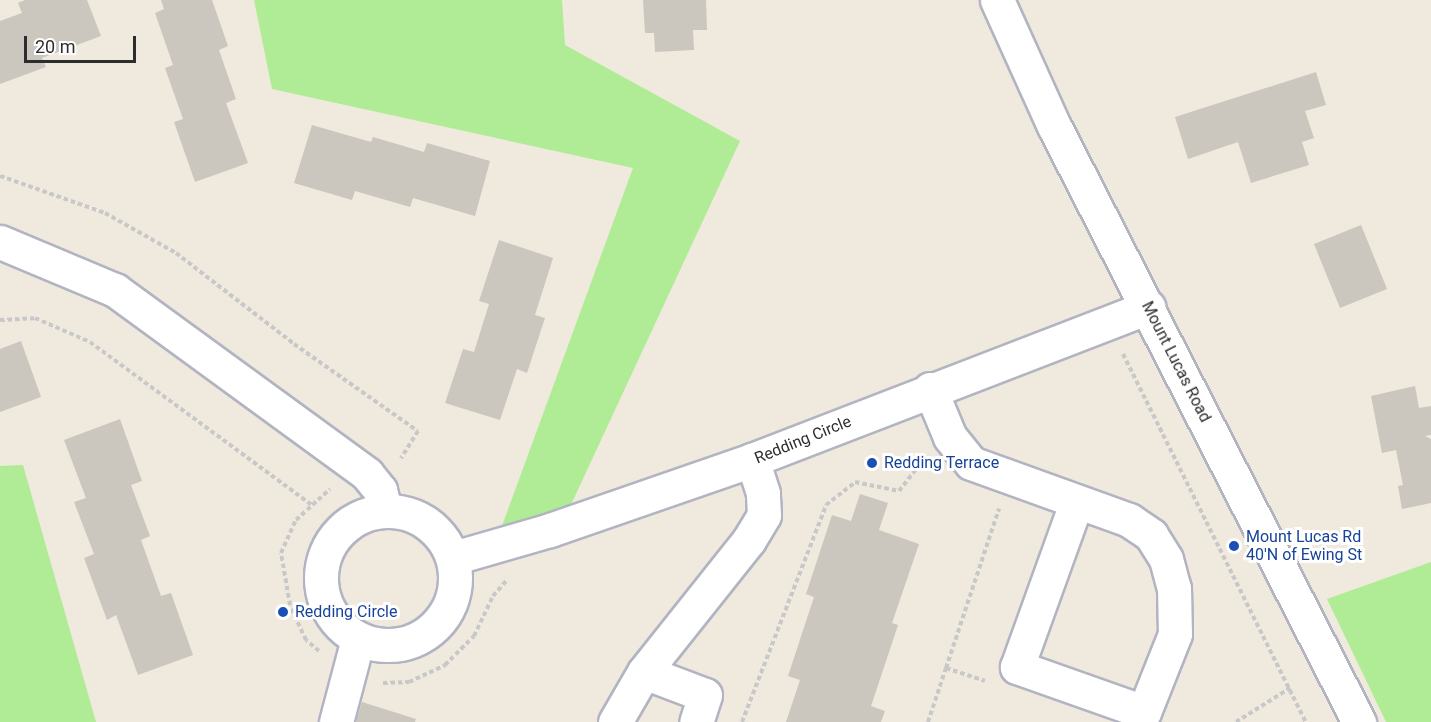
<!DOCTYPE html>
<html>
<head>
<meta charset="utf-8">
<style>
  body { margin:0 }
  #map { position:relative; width:1431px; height:722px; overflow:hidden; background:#f0e9de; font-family:Roboto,sans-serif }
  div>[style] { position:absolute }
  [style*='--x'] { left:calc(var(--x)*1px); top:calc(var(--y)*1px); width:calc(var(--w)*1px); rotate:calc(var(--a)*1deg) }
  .green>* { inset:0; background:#b0ec95 }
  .building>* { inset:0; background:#cbc6be }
  .path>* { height:4px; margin-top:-2px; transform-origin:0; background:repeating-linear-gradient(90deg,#c8c8c8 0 4.5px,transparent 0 7.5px) }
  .roads { filter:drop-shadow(2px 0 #b2b4c2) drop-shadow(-2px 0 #b2b4c2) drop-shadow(0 2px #b2b4c2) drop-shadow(0 -2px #b2b4c2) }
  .minor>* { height:33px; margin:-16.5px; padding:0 16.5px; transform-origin:16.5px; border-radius:16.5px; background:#fff }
  .minor>.ring { margin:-16.5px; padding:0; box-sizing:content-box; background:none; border:33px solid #fff; border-radius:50% }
  .dots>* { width:16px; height:16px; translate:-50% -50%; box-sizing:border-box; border:3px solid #fff; border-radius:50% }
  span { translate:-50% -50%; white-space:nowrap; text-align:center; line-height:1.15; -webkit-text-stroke:6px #fff; paint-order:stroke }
  .street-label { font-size:16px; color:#2d2d2d }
  .transit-label { font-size:16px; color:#164399 }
  .left { translate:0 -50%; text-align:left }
  .scale { position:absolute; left:24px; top:36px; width:112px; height:27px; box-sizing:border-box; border:3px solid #2d2d2d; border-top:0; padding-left:8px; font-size:18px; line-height:21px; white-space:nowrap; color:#2d2d2d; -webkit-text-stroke:4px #fff; paint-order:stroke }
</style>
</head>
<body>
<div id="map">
  <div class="green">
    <div style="clip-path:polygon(254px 0,562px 0,565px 45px,740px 141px,569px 509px,499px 534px,633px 168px,272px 89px)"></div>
    <div style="clip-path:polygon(23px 465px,96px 722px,0 722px,0 466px)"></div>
    <div style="clip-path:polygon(1431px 562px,1431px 722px,1386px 722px,1327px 599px)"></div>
  </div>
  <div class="building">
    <div style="clip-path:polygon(25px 0,87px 0,101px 36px,42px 58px,46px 67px,0 84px,0 21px,22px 13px,18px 3px)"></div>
    <div style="clip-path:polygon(161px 0,212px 0,228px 46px,219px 50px,236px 99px,226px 103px,248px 163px,195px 182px,174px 122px,183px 119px,165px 68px,173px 65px,155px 13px,164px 9px)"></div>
    <div style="clip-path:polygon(643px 0,706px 0,707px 30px,693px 30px,694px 50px,655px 52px,654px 33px,645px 33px)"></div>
    <div style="clip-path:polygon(1316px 72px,1326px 105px,1305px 111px,1314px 138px,1302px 142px,1309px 165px,1251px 183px,1238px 142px,1188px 159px,1175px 117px)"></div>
    <div style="clip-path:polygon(312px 125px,371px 142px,373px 137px,424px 152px,427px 143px,490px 161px,475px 216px,413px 198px,410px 207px,355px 191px,352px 200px,294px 183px)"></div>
    <div style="clip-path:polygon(1361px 225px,1387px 289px,1340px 308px,1314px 244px)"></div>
    <div style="clip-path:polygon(499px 240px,553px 258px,535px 315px,545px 318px,527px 373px,517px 369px,500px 420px,445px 403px,463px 349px,474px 352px,489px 304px,479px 301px)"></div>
    <div style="clip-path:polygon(21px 341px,41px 397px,0 412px,0 349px)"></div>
    <div style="clip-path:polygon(1415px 386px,1419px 408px,1431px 406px,1431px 435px,1425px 436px,1431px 439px,1431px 503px,1402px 509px,1398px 486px,1403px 485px,1396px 450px,1382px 453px,1371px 396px)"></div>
    <div style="clip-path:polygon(120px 419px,142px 481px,131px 485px,150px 536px,141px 540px,161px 596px,171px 593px,193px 655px,138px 675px,116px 615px,107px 620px,84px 558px,94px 554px,74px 502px,86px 498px,64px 440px)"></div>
    <div style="clip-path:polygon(860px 494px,888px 503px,879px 530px,919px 544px,892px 623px,898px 625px,871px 706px,885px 711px,881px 722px,786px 722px,800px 680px,788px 676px,814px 597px,806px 594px,832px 515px,851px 521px)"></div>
    <div style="clip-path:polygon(362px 702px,416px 719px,415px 722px,356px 722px)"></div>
  </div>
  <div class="path">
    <div style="--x:0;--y:176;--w:111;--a:19.4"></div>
    <div style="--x:105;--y:213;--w:81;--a:29.4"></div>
    <div style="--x:176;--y:253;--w:149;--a:37.6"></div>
    <div style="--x:294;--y:344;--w:151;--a:35.1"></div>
    <div style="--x:418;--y:431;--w:32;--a:122"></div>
    <div style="--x:0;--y:320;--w:35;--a:-3"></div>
    <div style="--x:35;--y:318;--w:60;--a:23.6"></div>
    <div style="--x:90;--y:342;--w:275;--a:36.3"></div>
    <div style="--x:1123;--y:354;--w:411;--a:63.6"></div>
    <div style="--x:319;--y:651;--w:17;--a:-140"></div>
    <div style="--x:306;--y:640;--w:38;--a:-115"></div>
    <div style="--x:290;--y:605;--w:53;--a:-99.8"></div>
    <div style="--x:281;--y:553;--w:36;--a:-66"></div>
    <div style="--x:296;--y:520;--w:46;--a:-42.4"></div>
    <div style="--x:946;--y:668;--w:168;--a:-71.6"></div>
    <div style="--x:383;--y:683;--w:26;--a:-2"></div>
    <div style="--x:409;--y:682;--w:40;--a:-25"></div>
    <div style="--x:445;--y:665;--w:41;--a:-45"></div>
    <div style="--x:474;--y:636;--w:44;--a:-64.6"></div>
    <div style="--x:493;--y:596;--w:21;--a:-49"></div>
    <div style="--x:742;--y:722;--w:233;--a:-68.8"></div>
    <div style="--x:826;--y:505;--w:37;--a:-38"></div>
    <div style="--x:855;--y:482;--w:45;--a:11.6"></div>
    <div style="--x:899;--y:491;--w:37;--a:-52"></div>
    <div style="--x:928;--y:722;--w:57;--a:-71.6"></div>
    <div style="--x:946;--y:668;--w:41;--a:18.4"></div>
    <div style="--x:1236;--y:722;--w:64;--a:-32.2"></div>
  </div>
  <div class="roads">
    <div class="minor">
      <div style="--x:997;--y:0;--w:138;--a:65.7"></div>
      <div style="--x:1054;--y:126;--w:670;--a:62.9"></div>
      <div style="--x:0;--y:242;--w:125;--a:22.7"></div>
      <div style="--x:115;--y:290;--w:312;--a:36.1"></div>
      <div style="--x:367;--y:474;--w:21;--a:51"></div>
      <div style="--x:380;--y:490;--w:21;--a:76"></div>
      <div style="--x:930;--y:389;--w:52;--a:67.4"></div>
      <div style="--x:950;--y:437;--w:33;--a:51"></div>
      <div style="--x:971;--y:463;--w:168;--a:19.8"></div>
      <div style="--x:1129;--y:520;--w:27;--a:34"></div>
      <div style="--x:1151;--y:535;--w:28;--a:58"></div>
      <div style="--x:1166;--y:559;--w:30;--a:75"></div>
      <div style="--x:1174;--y:588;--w:46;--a:88.8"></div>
      <div style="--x:1175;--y:634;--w:84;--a:111.7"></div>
      <div style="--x:1144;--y:712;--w:135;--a:-160.5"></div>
      <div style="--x:1017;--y:667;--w:174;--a:-70.2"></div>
      <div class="ring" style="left:321px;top:511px;width:101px;height:101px"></div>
      <div style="--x:453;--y:558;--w:101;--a:-16.1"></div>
      <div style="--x:550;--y:530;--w:214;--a:-19.1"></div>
      <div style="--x:752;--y:460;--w:425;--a:-21.1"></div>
      <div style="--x:644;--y:672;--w:65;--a:20.7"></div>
      <div style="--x:705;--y:695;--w:28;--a:108"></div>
      <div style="--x:336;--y:722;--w:86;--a:-75.2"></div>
      <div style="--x:615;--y:722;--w:58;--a:-59.9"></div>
      <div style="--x:644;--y:672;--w:169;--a:-51.5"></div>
      <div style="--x:749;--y:540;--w:29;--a:-59"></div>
      <div style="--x:764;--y:515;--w:22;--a:-93"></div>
      <div style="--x:763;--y:493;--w:35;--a:-108"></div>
    </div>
  </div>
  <div class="dots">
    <div style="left:872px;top:463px;background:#1a4fb4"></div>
    <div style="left:1234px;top:546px;background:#1a4fb4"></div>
    <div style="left:283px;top:612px;background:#1a4fb4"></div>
  </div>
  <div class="street-label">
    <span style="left:1176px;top:362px;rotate:63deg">Mount Lucas Road</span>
    <span style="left:803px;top:440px;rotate:-22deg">Redding Circle</span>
  </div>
  <div class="transit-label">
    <span class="left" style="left:884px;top:463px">Redding Terrace</span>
    <span class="left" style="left:1246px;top:546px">Mount Lucas Rd<br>40'N of Ewing St</span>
    <span class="left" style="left:295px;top:612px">Redding Circle</span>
  </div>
  <div class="scale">20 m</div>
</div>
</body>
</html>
